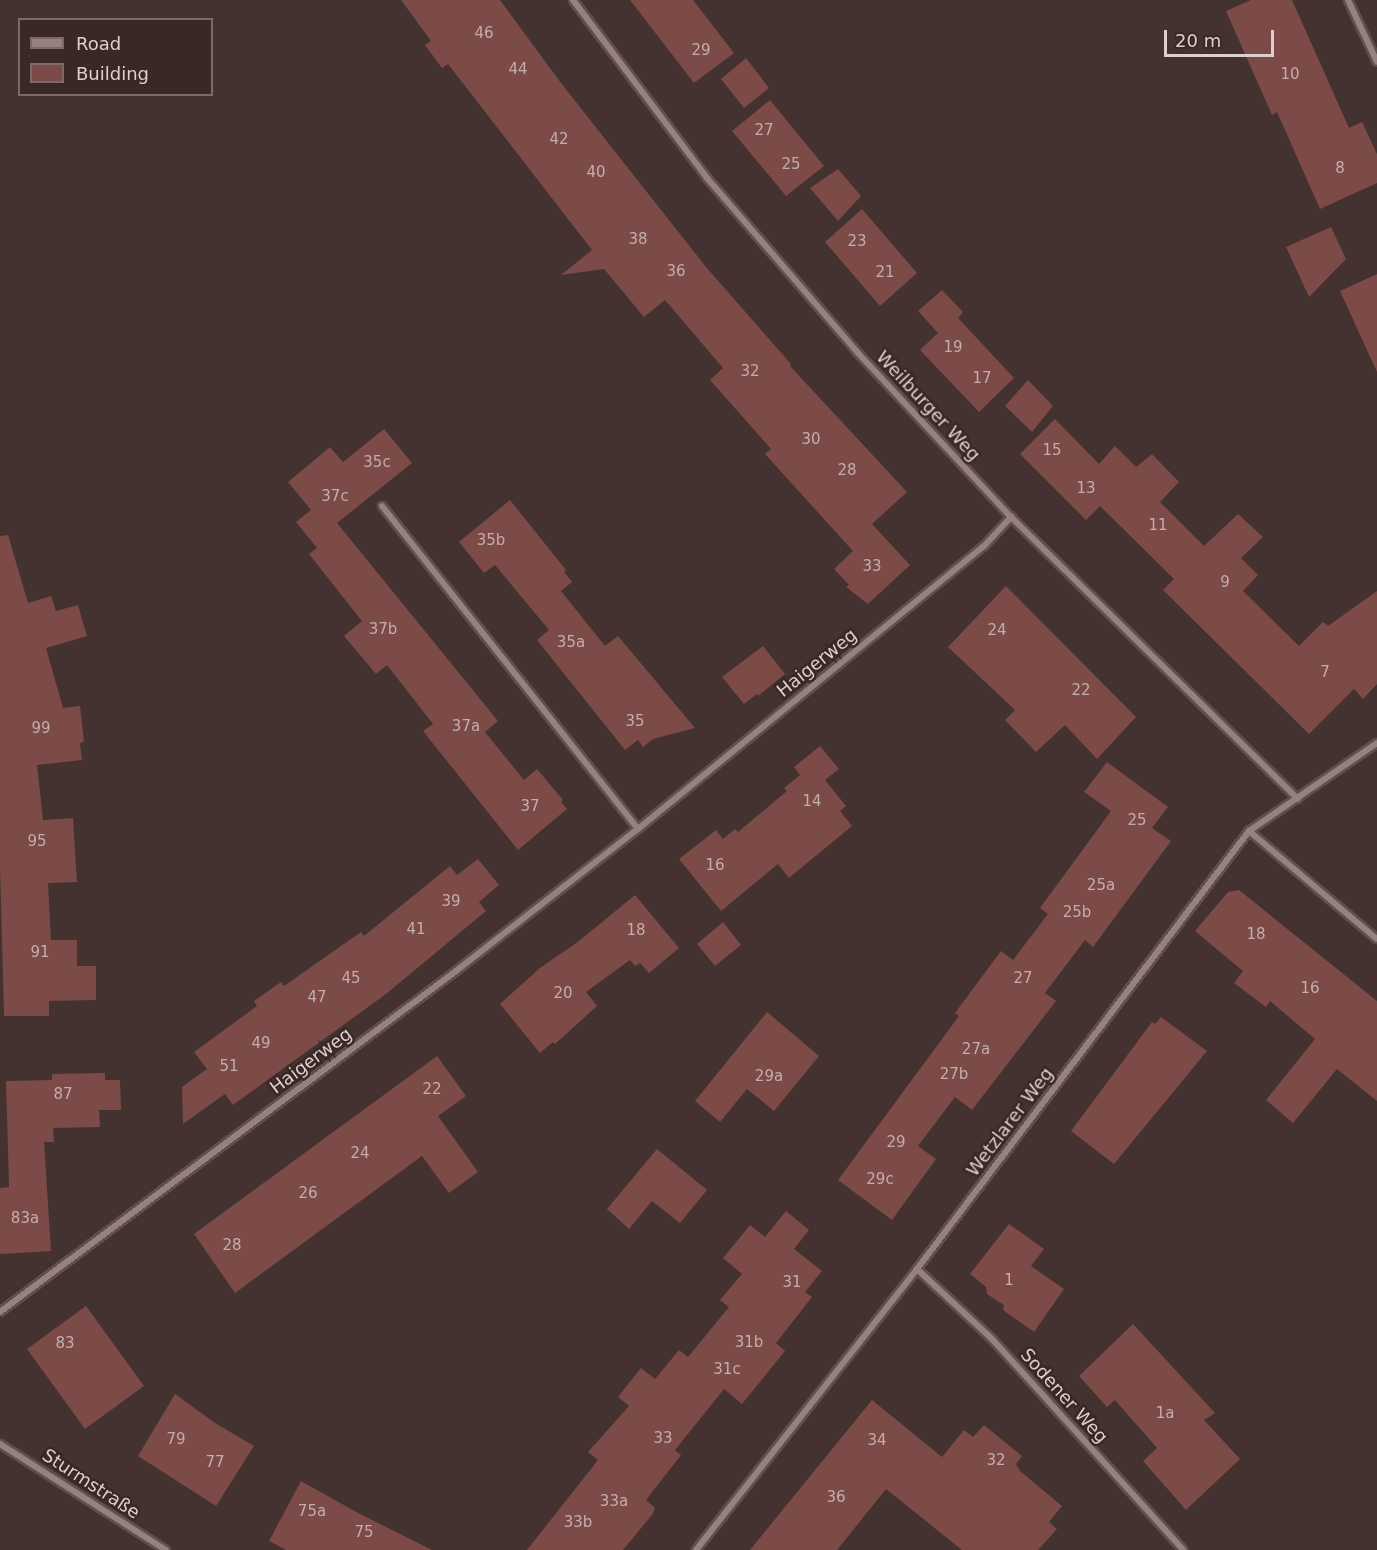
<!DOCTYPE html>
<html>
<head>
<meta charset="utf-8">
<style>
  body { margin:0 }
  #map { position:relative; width:1377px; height:1550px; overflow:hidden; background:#433230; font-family:"DejaVu Sans",sans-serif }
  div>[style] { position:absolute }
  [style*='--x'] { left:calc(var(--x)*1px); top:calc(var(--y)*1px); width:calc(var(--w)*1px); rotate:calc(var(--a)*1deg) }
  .building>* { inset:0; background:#7c4a47 }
  .roads { filter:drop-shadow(2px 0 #5f504f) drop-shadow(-2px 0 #5f504f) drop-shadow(0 2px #5f504f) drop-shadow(0 -2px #5f504f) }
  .minor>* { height:6px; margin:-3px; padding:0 3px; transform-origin:3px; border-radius:3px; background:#968180 }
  span { translate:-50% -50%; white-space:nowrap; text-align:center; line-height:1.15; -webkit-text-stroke:5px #392826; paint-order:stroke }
  .number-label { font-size:15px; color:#c4aead }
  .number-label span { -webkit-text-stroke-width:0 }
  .street-label { font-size:18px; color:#dcd0cf }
  .legend { position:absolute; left:18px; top:18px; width:195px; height:78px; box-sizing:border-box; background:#392826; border:2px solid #7a6b6a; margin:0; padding:8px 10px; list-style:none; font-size:18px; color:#dcd0cf }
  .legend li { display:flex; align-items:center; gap:12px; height:30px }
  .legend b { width:30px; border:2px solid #7a6b6a }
  .scale { position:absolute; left:1164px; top:30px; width:110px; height:27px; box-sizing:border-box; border:3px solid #dcd0cf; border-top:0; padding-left:8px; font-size:18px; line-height:21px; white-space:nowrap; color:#dcd0cf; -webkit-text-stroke:4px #392826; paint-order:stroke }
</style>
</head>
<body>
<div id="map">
  <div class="building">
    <div style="clip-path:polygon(401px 0,500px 0,561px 83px,706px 267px,791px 364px,790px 366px,907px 492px,872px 524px,910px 565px,868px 604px,846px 587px,849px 585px,834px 569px,853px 551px,765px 454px,771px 449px,710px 380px,723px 368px,665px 300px,644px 317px,604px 269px,561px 275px,592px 250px,448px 64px,442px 68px,425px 45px,431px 41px)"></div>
    <div style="clip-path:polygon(630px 0,693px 0,734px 53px,694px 83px)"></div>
    <div style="clip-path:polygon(1251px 0,1292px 0,1349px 128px,1362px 122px,1377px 154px,1377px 183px,1320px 209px,1277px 112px,1272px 115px,1226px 11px)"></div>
    <div style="clip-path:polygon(746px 58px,769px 88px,744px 108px,721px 79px)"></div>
    <div style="clip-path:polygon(770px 100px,824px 166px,786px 196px,732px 131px)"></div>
    <div style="clip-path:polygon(838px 169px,861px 196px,838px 221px,810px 188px)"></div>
    <div style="clip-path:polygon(862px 209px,917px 273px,880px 306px,825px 242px)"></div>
    <div style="clip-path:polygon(1331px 227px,1346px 259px,1309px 297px,1286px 247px)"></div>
    <div style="clip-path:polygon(1377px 274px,1377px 372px,1340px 291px)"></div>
    <div style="clip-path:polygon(942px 290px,963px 312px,958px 318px,1014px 378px,979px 412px,920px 350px,938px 333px,918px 311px)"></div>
    <div style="clip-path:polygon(1028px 380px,1053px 406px,1032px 432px,1005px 406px)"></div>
    <div style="clip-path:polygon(1055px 419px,1099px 464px,1115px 446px,1136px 467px,1152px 454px,1179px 482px,1160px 502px,1204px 546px,1238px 514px,1263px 537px,1241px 558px,1258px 575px,1243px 591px,1299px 646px,1323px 622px,1328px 626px,1377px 591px,1377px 684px,1363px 699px,1354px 689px,1309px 734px,1163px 590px,1174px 579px,1100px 506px,1086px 520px,1020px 454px)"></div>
    <div style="clip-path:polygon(384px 429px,412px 463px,337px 523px,498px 721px,485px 732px,524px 780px,537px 769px,563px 800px,561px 802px,567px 809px,518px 850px,423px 731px,433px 724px,387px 665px,376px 674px,344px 636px,362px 621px,309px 554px,317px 548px,296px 522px,311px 510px,288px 482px,330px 447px,343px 462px)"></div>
    <div style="clip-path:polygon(510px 500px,566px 570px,564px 572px,572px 582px,561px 591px,605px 646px,618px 636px,695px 728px,653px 739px,643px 747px,638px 740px,625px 750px,537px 640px,549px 630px,495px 565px,484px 573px,459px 542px)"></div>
    <div style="clip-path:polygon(8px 535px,28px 603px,51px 596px,56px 611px,78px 605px,87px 636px,46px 648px,63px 708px,80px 706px,84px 742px,80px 743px,82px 760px,37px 765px,43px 820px,73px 818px,77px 882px,48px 883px,51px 940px,77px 940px,77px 966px,96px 966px,96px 1000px,49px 1001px,49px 1016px,4px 1016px,0 866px,0 536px)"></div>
    <div style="clip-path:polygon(1006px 586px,1136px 717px,1097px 759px,1065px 725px,1036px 752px,1005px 720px,1015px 710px,948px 647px)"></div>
    <div style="clip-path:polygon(763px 646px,785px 674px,758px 696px,757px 694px,744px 704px,722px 677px)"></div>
    <div style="clip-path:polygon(820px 746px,839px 769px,825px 780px,846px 806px,840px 811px,852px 826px,789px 878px,778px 864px,721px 911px,679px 859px,716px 830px,723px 839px,735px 829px,738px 832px,787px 791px,784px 788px,800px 775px,794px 767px)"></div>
    <div style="clip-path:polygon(1107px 762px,1168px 807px,1152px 828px,1171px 841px,1093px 947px,1085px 940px,1045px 993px,1056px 1001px,972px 1110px,955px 1097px,918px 1146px,936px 1159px,892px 1220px,838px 1180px,959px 1016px,955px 1013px,1001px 951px,1013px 960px,1048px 914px,1040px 908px,1111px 811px,1084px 792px)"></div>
    <div style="clip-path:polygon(478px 859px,499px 885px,479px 902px,486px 911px,386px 994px,233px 1105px,225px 1094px,183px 1124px,182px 1087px,207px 1069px,194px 1052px,257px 1006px,254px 1001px,281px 982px,284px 986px,361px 932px,364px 936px,450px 866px,457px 875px)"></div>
    <div style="clip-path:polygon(1239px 890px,1377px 1001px,1377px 1101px,1337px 1069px,1293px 1123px,1266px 1100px,1315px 1039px,1270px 1001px,1266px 1007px,1234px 983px,1243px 971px,1195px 931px,1228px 892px)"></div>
    <div style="clip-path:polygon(635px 895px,679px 948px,649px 973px,640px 963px,635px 966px,630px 960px,586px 992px,597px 1006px,555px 1044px,553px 1042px,540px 1053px,500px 1004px,540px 968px,579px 941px)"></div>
    <div style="clip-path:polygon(723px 922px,741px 945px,715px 966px,697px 944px)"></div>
    <div style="clip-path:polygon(767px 1012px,819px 1056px,774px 1111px,747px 1089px,720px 1122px,695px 1101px)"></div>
    <div style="clip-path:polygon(1161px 1017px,1207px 1051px,1114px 1164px,1071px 1131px,1152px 1022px,1155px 1024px)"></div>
    <div style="clip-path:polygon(437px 1056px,466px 1096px,438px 1116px,478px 1172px,449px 1193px,422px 1156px,235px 1293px,194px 1234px)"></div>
    <div style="clip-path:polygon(105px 1073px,105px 1080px,120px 1080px,121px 1110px,99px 1110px,100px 1127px,53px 1128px,54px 1142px,44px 1142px,51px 1251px,0 1254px,0 1188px,9px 1187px,6px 1081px,52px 1080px,52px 1074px)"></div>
    <div style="clip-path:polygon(657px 1149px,707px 1190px,680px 1223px,652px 1201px,629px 1229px,607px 1209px)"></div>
    <div style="clip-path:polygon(786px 1211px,809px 1230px,794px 1249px,822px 1271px,805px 1292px,812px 1297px,776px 1343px,785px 1351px,742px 1404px,724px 1389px,675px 1450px,681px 1455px,646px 1500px,655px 1508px,652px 1515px,623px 1550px,527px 1550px,598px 1460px,588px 1452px,629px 1406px,618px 1397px,632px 1379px,641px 1368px,655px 1379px,679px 1350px,688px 1357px,729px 1307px,720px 1300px,742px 1274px,723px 1258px,750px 1225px,765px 1237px)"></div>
    <div style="clip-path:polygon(1009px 1224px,1044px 1249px,1031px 1266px,1064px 1289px,1034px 1332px,1003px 1310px,1004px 1305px,987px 1294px,986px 1287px,970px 1274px)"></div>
    <div style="clip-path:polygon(86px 1306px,144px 1386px,85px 1429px,27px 1349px)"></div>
    <div style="clip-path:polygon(1133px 1324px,1215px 1413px,1204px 1420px,1240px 1459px,1186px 1510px,1143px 1461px,1157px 1448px,1115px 1400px,1107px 1407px,1079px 1376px)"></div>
    <div style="clip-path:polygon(175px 1394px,215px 1423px,254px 1446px,216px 1506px,138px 1456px)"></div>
    <div style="clip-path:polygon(872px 1400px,942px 1457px,964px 1430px,973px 1437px,984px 1425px,1022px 1456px,1016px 1464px,1020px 1471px,1062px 1506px,1049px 1522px,1057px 1529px,1038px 1550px,962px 1550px,886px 1489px,837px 1550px,750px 1550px)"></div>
    <div style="clip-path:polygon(301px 1481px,360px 1514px,432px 1550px,286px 1550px,269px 1541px)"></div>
  </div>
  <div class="roads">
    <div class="minor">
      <div style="--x:573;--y:0;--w:223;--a:53"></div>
      <div style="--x:707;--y:178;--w:230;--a:49.2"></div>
      <div style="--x:857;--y:352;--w:226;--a:47"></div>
      <div style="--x:1011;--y:517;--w:402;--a:44.5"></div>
      <div style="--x:1348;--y:0;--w:68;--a:64.9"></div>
      <div style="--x:382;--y:506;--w:412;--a:51.6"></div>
      <div style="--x:1249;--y:831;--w:167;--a:40.2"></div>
      <div style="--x:917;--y:1269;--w:103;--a:43"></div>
      <div style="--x:992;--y:1339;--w:285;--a:47.8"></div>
      <div style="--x:0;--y:1312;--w:569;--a:-36.79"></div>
      <div style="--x:456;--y:971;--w:231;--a:-38"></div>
      <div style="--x:638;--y:829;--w:447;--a:-39.3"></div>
      <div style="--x:984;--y:546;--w:40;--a:-47"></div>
      <div style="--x:0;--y:1444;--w:197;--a:32.6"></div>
      <div style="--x:696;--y:1550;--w:357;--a:-51.8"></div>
      <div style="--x:917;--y:1269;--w:550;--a:-52.84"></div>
      <div style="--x:1249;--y:831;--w:155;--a:-34.5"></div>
    </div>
  </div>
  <div class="number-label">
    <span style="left:484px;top:34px">46</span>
    <span style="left:701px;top:51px">29</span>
    <span style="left:518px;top:70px">44</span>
    <span style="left:1290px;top:75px">10</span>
    <span style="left:764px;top:131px">27</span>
    <span style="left:559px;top:140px">42</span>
    <span style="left:791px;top:165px">25</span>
    <span style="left:1340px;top:169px">8</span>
    <span style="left:596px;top:173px">40</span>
    <span style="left:638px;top:240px">38</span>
    <span style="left:857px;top:242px">23</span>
    <span style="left:676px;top:272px">36</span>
    <span style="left:885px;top:273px">21</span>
    <span style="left:953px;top:348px">19</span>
    <span style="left:750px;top:372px">32</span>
    <span style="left:982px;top:379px">17</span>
    <span style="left:811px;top:440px">30</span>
    <span style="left:1052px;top:451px">15</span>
    <span style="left:377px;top:463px">35c</span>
    <span style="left:847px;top:471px">28</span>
    <span style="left:1086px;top:489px">13</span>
    <span style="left:335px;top:497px">37c</span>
    <span style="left:1158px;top:526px">11</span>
    <span style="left:491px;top:541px">35b</span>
    <span style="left:872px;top:567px">33</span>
    <span style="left:1225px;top:583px">9</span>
    <span style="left:383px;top:630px">37b</span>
    <span style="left:997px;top:631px">24</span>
    <span style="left:571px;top:643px">35a</span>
    <span style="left:1325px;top:673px">7</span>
    <span style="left:1081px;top:691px">22</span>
    <span style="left:635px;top:722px">35</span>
    <span style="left:466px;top:727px">37a</span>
    <span style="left:41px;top:729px">99</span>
    <span style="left:812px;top:802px">14</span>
    <span style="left:530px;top:807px">37</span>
    <span style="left:1137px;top:821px">25</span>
    <span style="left:37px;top:842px">95</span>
    <span style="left:715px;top:866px">16</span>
    <span style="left:1101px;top:886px">25a</span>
    <span style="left:451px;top:902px">39</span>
    <span style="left:1077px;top:913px">25b</span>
    <span style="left:416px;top:930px">41</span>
    <span style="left:636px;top:931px">18</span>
    <span style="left:1256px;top:935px">18</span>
    <span style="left:40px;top:953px">91</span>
    <span style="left:351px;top:979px">45</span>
    <span style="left:1023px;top:979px">27</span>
    <span style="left:1310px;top:989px">16</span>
    <span style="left:563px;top:994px">20</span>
    <span style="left:317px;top:998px">47</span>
    <span style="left:261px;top:1044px">49</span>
    <span style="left:976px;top:1050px">27a</span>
    <span style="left:229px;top:1067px">51</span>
    <span style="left:954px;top:1075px">27b</span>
    <span style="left:769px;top:1077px">29a</span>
    <span style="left:432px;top:1090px">22</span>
    <span style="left:63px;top:1095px">87</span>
    <span style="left:896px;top:1143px">29</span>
    <span style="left:360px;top:1154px">24</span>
    <span style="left:880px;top:1180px">29c</span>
    <span style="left:308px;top:1194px">26</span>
    <span style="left:25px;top:1219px">83a</span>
    <span style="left:232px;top:1246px">28</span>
    <span style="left:1009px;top:1281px">1</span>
    <span style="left:792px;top:1283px">31</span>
    <span style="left:749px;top:1343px">31b</span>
    <span style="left:65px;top:1344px">83</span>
    <span style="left:727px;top:1370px">31c</span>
    <span style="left:1165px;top:1414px">1a</span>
    <span style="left:663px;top:1439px">33</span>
    <span style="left:176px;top:1440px">79</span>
    <span style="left:877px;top:1441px">34</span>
    <span style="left:996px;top:1461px">32</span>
    <span style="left:215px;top:1463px">77</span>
    <span style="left:836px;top:1498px">36</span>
    <span style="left:614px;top:1502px">33a</span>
    <span style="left:312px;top:1512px">75a</span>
    <span style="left:578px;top:1523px">33b</span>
    <span style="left:364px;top:1533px">75</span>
  </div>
  <div class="street-label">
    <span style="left:928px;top:406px;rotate:47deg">Weilburger Weg</span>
    <span style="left:817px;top:663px;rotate:-39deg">Haigerweg</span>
    <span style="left:311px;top:1061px;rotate:-37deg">Haigerweg</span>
    <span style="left:1010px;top:1122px;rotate:-53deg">Wetzlarer Weg</span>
    <span style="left:1064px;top:1396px;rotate:48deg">Sodener Weg</span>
    <span style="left:91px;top:1484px;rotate:33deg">Sturmstraße</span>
  </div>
  <ul class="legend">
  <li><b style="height:8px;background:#968180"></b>Road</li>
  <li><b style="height:16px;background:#7c4a47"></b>Building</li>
  </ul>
  <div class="scale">20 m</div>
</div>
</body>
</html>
